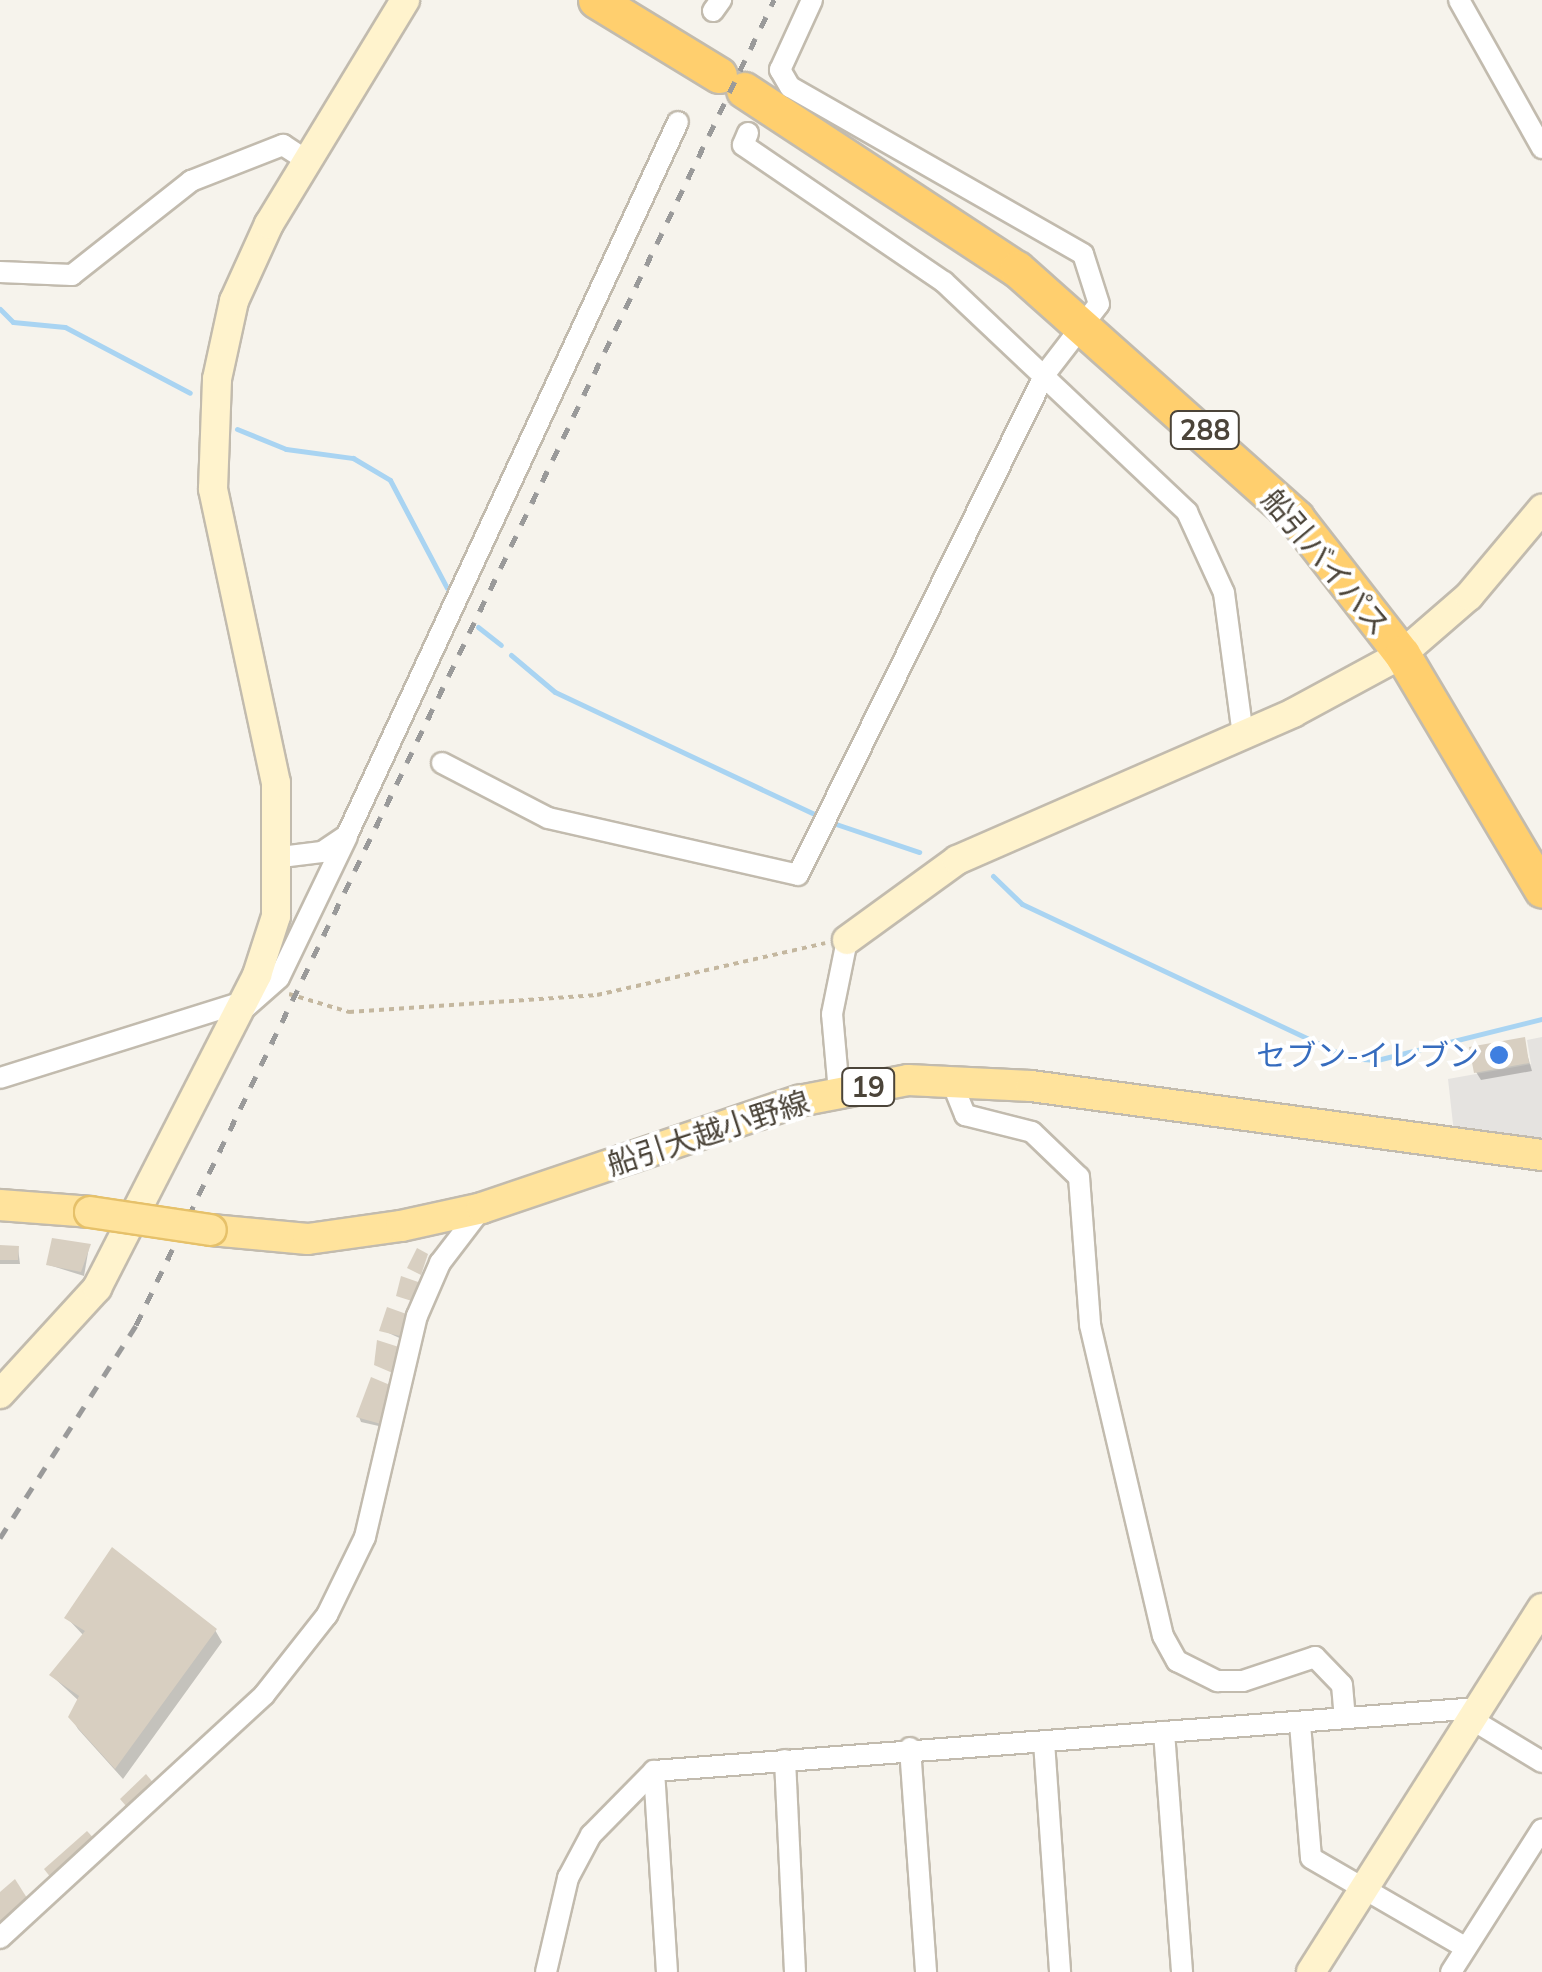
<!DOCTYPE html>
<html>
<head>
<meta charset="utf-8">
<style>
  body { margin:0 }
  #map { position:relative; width:1542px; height:1972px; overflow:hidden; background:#f6f3ec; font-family:Mulish,"Noto Sans JP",sans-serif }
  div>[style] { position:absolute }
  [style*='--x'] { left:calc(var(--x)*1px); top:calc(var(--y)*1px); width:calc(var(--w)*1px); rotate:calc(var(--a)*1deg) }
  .parking>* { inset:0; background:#e5e3e0 }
  .shadow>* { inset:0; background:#0003 }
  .stream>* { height:5px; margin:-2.5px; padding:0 2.5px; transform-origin:2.5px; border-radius:2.5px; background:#a9d4f2 }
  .building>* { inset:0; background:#d8cfc1 }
  .path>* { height:4px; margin-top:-2px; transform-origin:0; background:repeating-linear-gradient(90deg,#c4b79f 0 5px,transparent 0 10px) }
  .roads { filter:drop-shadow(2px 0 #c2bbae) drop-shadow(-2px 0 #c2bbae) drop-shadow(0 2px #c2bbae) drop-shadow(0 -2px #c2bbae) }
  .street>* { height:20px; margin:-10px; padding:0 10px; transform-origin:10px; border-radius:10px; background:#fff }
  .secondary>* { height:28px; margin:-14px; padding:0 14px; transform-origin:14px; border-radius:14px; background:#fff3cd }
  .primary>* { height:30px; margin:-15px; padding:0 15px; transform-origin:15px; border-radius:15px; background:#ffe39c }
  .highway>* { height:35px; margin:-17.5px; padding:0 17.5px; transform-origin:17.5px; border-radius:17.5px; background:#ffcf6e }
  .rail>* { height:5px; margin-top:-2.5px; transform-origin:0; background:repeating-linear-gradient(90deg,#9a9a9a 0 12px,transparent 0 24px) }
  .bridges { filter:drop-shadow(2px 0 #e6c16a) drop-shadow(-2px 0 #e6c16a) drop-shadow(0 2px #e6c16a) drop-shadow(0 -2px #e6c16a) }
  .primary-bridge>* { height:30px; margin:-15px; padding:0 15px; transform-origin:15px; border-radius:15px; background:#ffe39c }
  .dots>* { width:28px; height:28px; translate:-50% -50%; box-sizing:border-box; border:5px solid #fff; border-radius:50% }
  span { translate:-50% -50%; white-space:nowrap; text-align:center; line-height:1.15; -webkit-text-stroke:8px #fff; paint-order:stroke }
  .shield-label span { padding:2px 8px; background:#fff; border:2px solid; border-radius:8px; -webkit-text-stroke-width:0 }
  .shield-label { font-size:28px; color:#4b4439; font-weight:700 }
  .street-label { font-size:30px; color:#4b4439 }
  .shop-label { font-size:30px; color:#366cbe }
  .right { translate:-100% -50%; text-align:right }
</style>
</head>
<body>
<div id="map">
  <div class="parking">
    <div style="clip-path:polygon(1542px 1037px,1542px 1145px,1454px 1133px,1448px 1079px,1531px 1064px,1527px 1040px)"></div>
  </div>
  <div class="shadow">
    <div style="clip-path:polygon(1523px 1040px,1532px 1071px,1481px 1080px,1476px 1072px)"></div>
    <div style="clip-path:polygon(0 1247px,18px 1248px,20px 1264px,0 1264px)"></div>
    <div style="clip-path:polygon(89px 1247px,84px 1276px,49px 1265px)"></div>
    <div style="clip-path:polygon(410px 1318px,406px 1341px,382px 1330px)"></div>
    <div style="clip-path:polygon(388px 1387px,383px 1427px,361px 1422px,359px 1417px)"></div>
    <div style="clip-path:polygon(67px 1618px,215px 1630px,222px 1642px,123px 1779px,78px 1729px,71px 1717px,79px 1701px,52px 1676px,84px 1636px)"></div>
    <div style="clip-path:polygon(15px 1883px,28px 1904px,0 1928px,0 1895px)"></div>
  </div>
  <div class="stream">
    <div style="--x:0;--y:309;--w:18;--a:45"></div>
    <div style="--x:13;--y:322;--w:52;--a:5.5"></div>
    <div style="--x:65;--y:327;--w:141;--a:27.8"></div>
    <div style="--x:237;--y:429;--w:53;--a:22.2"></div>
    <div style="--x:286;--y:449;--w:68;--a:7.7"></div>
    <div style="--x:353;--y:458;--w:43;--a:30.7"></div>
    <div style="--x:390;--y:480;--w:122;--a:62.2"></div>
    <div style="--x:478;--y:627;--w:29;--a:38"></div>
    <div style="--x:511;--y:655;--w:57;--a:40.1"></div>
    <div style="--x:555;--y:692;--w:296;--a:25.2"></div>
    <div style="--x:833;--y:823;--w:91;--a:18.6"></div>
    <div style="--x:993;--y:876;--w:40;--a:44"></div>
    <div style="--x:1022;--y:904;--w:361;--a:25.2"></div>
    <div style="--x:1349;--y:1058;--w:28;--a:4"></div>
    <div style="--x:1377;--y:1060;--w:170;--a:-14"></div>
  </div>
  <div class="building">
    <div style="clip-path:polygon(1525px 1037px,1529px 1063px,1474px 1073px,1469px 1047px)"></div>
    <div style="clip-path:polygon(52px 1238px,91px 1244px,81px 1272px,46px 1265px)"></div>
    <div style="clip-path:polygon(0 1245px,19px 1246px,18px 1260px,0 1260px)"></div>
    <div style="clip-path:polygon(417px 1248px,428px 1254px,421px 1275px,407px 1268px)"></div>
    <div style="clip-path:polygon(401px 1276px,421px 1283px,415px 1302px,396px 1296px)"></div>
    <div style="clip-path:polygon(387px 1307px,412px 1316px,404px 1337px,379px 1331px)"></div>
    <div style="clip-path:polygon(377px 1340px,402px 1348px,395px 1374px,374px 1365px)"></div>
    <div style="clip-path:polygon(371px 1377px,390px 1385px,381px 1424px,356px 1417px)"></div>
    <div style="clip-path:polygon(112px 1547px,217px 1629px,115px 1769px,68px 1717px,79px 1696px,49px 1675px,85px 1631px,64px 1618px)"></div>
    <div style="clip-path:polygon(146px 1774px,160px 1791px,132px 1813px,120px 1799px)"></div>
    <div style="clip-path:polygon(87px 1831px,100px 1845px,58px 1887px,44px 1869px)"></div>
    <div style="clip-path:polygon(15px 1879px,27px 1898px,0 1921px,0 1892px)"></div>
  </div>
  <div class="path">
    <div style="--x:289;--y:994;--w:63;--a:16.7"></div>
    <div style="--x:349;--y:1012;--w:249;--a:-3.9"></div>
    <div style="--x:597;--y:995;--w:234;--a:-12.8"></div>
  </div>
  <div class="roads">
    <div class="street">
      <div style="--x:1459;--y:0;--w:170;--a:60.7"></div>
      <div style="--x:713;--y:11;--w:14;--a:-54"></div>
      <div style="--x:748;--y:133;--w:13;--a:113"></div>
      <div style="--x:743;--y:145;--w:243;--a:34.3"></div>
      <div style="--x:944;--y:282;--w:335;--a:43.4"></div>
      <div style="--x:1187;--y:512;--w:89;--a:65.4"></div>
      <div style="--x:1224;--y:593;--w:143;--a:82.4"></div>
      <div style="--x:0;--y:272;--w:72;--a:2.4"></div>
      <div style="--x:72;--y:275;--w:152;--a:-38.3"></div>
      <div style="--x:191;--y:181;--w:99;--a:-21.4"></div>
      <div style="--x:283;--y:145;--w:24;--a:33"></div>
      <div style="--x:442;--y:763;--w:119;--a:27.4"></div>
      <div style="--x:548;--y:818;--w:256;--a:12.8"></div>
      <div style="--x:798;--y:875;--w:559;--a:-63.76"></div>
      <div style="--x:1045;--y:374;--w:88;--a:-52.4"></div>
      <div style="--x:1099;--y:304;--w:52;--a:-107.7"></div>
      <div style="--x:1083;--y:254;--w:337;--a:-150.3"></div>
      <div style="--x:790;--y:87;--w:20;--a:-120"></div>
      <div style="--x:780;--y:70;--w:77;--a:-65.4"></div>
      <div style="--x:281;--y:857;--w:41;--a:-7"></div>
      <div style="--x:322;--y:852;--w:30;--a:-34"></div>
      <div style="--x:347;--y:835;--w:786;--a:-65.1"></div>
      <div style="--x:245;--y:1008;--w:45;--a:-41.4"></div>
      <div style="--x:279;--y:978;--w:157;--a:-64.3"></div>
      <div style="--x:0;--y:1078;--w:255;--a:-17.4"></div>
      <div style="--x:951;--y:1080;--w:38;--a:68"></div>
      <div style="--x:965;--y:1115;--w:69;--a:14.2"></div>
      <div style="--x:1032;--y:1132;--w:65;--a:43.8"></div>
      <div style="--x:1079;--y:1177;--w:148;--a:85.7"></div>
      <div style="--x:1090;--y:1325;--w:319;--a:76.8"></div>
      <div style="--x:1163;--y:1636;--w:29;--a:61"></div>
      <div style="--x:1177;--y:1661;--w:45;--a:26.6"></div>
      <div style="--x:1217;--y:1681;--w:26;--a:0"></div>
      <div style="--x:1243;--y:1681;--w:76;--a:-18.4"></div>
      <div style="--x:1315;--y:1657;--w:39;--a:46"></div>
      <div style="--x:1342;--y:1685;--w:33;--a:85"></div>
      <div style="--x:839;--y:1092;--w:78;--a:-95.1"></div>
      <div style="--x:832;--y:1014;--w:76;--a:-78.5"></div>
      <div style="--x:1471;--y:1719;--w:83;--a:31.2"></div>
      <div style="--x:1300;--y:1724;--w:134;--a:85.3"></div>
      <div style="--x:1311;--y:1858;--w:179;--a:30.1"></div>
      <div style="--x:1164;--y:1732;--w:241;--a:85.7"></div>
      <div style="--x:1044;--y:1742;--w:231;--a:86"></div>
      <div style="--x:910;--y:1748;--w:225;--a:85.9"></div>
      <div style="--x:785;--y:1760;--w:212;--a:87.3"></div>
      <div style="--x:654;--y:1771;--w:201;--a:86.3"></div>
      <div style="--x:0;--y:1938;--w:359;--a:-42.6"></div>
      <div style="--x:264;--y:1695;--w:102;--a:-51.8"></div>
      <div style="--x:327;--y:1615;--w:87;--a:-64"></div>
      <div style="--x:365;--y:1537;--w:227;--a:-76.8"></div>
      <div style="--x:417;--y:1316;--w:58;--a:-66.5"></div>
      <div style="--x:440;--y:1263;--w:69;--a:-52.6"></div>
      <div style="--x:546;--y:1972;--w:97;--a:-76.8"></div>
      <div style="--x:568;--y:1878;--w:49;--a:-61.9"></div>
      <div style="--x:591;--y:1835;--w:90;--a:-45.5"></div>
      <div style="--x:654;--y:1771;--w:826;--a:-4.37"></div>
      <div style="--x:1451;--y:1972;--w:169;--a:-57.5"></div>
    </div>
    <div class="secondary">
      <div style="--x:847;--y:940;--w:136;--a:-36"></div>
      <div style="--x:957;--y:860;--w:367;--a:-23.6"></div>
      <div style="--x:1293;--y:713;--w:124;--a:-28.4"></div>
      <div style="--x:1402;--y:654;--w:89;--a:-40.9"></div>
      <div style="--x:1469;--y:596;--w:114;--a:-50"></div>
      <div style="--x:0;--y:1394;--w:144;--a:-47.5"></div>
      <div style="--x:97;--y:1288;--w:352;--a:-62.9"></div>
      <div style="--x:257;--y:975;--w:62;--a:-72.1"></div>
      <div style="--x:276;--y:916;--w:133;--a:-90"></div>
      <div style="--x:276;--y:783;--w:301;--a:-102.1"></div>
      <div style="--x:213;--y:489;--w:110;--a:-87.9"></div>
      <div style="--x:217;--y:379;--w:80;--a:-77.7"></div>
      <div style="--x:234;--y:301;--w:85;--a:-65.6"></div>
      <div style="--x:269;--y:224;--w:262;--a:-58.7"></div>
      <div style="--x:1311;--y:1972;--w:431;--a:-57.6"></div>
    </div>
    <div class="primary">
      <div style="--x:0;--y:1205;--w:90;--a:4.4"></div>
      <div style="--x:211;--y:1230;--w:97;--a:5.3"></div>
      <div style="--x:308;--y:1239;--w:94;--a:-8"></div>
      <div style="--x:401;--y:1226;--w:83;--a:-12.5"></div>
      <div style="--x:482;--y:1208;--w:335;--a:-18.7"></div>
      <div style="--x:799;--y:1101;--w:111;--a:-10.9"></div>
      <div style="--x:908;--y:1080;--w:123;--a:2.8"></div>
      <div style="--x:1031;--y:1086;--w:516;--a:7.69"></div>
    </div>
    <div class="highway">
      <div style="--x:596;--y:0;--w:144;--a:31.4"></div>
      <div style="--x:744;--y:90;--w:326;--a:33.3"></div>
      <div style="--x:1017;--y:269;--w:374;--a:41.7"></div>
      <div style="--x:1296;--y:518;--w:172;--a:52.1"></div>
      <div style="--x:1402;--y:654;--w:274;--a:59.3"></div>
    </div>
  </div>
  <div class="rail">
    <div style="--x:0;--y:1538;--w:253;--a:-57.4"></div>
    <div style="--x:136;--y:1325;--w:1471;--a:-64.29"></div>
  </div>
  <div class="bridges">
    <div class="primary-bridge">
      <div style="--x:90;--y:1212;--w:122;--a:8.5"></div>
    </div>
  </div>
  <div class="dots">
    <div style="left:1499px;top:1055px;background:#3f7fe0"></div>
  </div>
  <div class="shield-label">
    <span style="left:1205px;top:430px">288</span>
    <span style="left:868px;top:1087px">19</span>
  </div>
  <div class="street-label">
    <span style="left:1326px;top:562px;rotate:50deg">船引バイパス</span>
    <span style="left:708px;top:1133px;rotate:-18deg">船引大越小野線</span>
  </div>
  <div class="shop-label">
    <span class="right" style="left:1479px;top:1055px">セブン-イレブン</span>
  </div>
</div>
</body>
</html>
